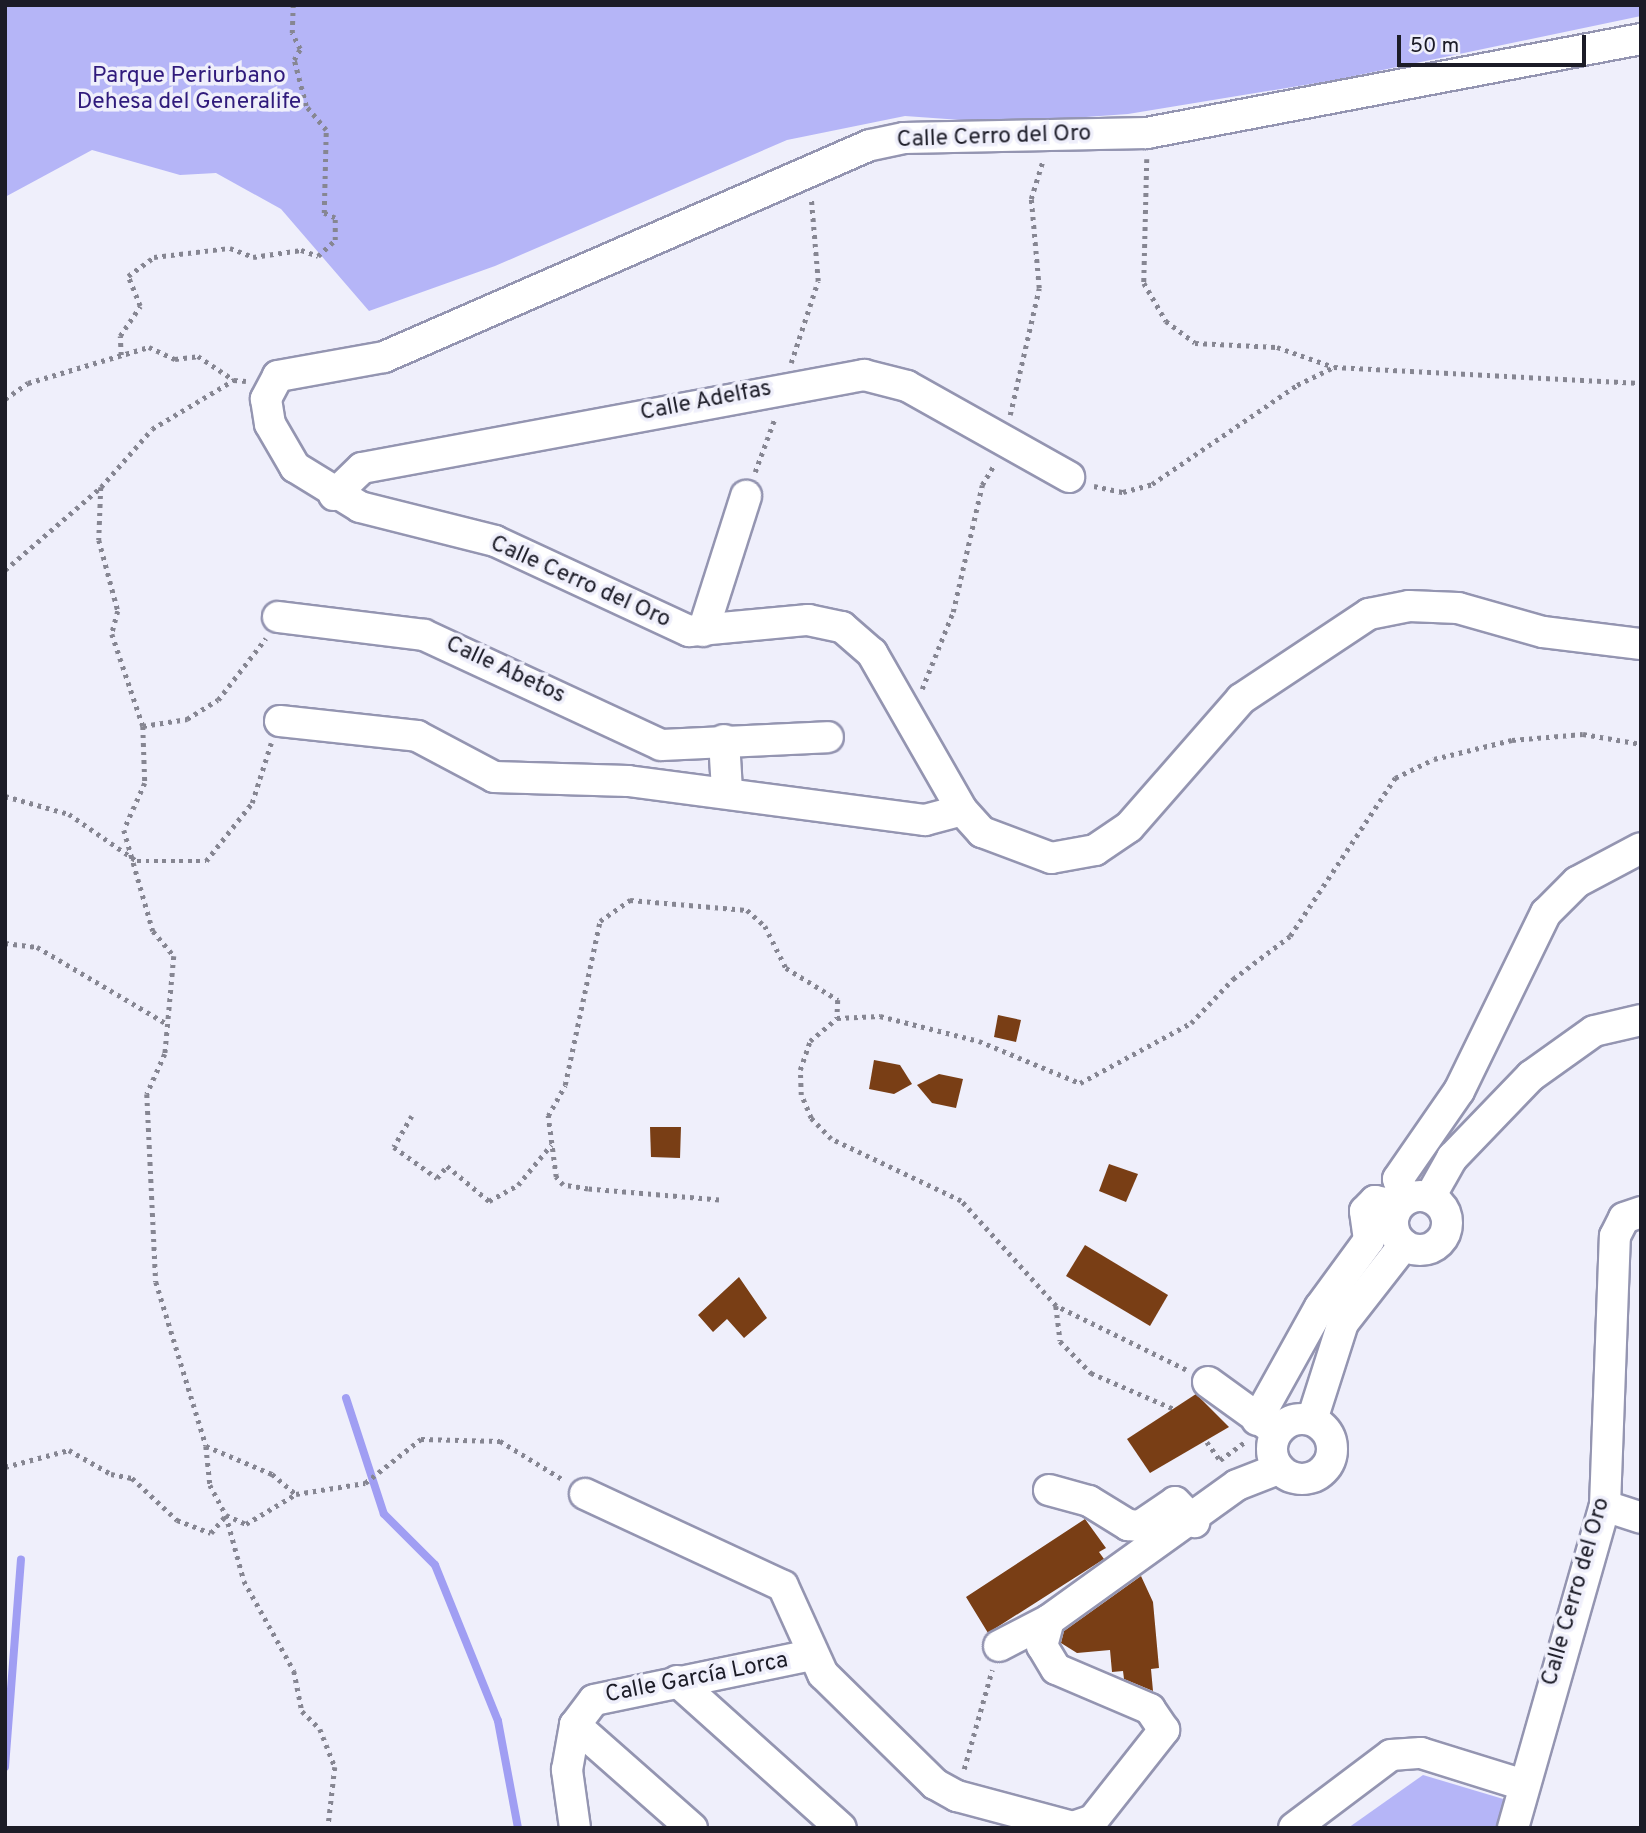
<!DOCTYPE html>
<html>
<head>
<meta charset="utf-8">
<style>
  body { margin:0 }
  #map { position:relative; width:1646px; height:1833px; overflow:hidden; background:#efeffb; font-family:Overpass,sans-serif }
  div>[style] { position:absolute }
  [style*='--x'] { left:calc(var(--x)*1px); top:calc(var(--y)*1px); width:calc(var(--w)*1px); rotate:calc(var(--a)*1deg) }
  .green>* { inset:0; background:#b5b5f7 }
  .stream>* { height:8px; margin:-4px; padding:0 4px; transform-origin:4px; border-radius:4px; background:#a09ef3 }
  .building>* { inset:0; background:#793e15 }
  .path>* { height:4.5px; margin-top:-2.25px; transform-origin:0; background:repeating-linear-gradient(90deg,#868692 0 3.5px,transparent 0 8.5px) }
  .roads { filter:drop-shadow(2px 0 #9495b1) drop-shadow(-2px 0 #9495b1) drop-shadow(0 2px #9495b1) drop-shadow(0 -2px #9495b1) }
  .minor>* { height:30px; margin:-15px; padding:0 15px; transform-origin:15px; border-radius:15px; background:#fff }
  .minor>.ring { margin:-15px; padding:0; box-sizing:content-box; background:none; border:30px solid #fff; border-radius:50% }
  span { translate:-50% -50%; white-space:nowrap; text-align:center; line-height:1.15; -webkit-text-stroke:7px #efeffb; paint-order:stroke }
  .park-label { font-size:23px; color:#301b7c }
  .street-label { font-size:23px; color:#1c1c27 }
  .frame { position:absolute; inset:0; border:7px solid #1c1c27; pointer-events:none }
  .scale { position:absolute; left:1397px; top:35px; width:189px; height:32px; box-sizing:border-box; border:4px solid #1c1c27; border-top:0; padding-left:9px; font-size:21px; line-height:24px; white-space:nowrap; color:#1c1c27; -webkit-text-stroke:5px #efeffb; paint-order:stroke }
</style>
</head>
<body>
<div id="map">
  <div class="green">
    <div style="clip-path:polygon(5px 5px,1641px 5px,1641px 16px,1335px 80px,1128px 114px,1003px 123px,905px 116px,787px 140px,495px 266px,369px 311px,281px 209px,216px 173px,180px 175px,92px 150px,5px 197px)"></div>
    <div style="clip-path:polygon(1423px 1775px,1510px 1801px,1503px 1828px,1348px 1828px)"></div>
  </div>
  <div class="stream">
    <div style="--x:346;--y:1398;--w:122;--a:71.9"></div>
    <div style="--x:384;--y:1514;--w:72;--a:45"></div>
    <div style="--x:435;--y:1565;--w:168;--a:68"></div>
    <div style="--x:498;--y:1721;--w:109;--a:79.4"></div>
    <div style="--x:5;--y:1767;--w:208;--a:-85.6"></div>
  </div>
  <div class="building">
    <div style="clip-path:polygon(998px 1015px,1021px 1020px,1016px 1042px,994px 1037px)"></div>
    <div style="clip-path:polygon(874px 1060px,900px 1065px,912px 1084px,894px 1094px,869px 1089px)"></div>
    <div style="clip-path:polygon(939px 1074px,963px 1079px,956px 1108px,932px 1103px,917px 1085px)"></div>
    <div style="clip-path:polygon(650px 1127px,681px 1127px,680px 1158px,651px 1157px)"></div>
    <div style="clip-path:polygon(1109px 1164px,1138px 1174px,1126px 1202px,1099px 1191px)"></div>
    <div style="clip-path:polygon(1085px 1245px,1168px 1295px,1150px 1326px,1066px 1276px)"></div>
    <div style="clip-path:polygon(739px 1277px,767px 1318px,744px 1338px,727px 1319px,713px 1332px,698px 1315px)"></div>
    <div style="clip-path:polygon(1196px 1394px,1229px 1427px,1150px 1473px,1127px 1439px)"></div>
    <div style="clip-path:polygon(1085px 1519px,1106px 1548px,1099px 1552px,1104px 1559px,988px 1633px,966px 1597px)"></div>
    <div style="clip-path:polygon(1141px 1576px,1153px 1602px,1159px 1668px,1151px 1669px,1153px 1691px,1124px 1679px,1123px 1671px,1112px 1672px,1110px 1650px,1077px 1653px,1061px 1643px,1064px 1631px)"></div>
  </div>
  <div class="path">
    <div style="--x:1147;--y:159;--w:124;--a:91.4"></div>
    <div style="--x:1144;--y:283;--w:44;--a:59.9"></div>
    <div style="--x:1166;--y:321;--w:36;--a:37"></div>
    <div style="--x:1195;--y:343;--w:82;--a:2.8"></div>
    <div style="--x:1277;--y:347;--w:60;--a:19.3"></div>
    <div style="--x:121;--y:355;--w:19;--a:-93"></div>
    <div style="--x:120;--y:336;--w:36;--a:-56"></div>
    <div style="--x:140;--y:306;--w:32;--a:-112"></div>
    <div style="--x:128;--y:276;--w:32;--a:-36"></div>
    <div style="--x:154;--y:257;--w:77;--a:-6.8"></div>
    <div style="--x:230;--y:248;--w:25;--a:21"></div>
    <div style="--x:253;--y:257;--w:49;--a:-8.3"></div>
    <div style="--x:301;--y:250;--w:18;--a:19"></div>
    <div style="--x:318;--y:256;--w:23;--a:-43"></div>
    <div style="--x:335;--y:240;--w:22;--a:-90"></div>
    <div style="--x:335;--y:218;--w:12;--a:-156"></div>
    <div style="--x:324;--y:213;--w:83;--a:-88.6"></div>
    <div style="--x:326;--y:130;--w:31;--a:-130"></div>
    <div style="--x:306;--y:106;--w:48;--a:-104.6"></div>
    <div style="--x:294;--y:60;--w:13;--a:-61"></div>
    <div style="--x:300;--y:49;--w:18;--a:-117"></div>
    <div style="--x:292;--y:33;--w:28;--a:-88"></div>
    <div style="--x:791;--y:363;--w:86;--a:-71.8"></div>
    <div style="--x:818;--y:281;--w:83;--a:-94.8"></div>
    <div style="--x:5;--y:399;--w:28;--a:-35"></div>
    <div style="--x:28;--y:383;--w:126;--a:-16.6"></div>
    <div style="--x:149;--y:347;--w:29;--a:25"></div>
    <div style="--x:175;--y:359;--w:23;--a:-7"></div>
    <div style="--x:198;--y:356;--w:43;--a:33.7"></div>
    <div style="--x:1010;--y:415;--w:130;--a:-77.1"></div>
    <div style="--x:1039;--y:288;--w:89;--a:-95.1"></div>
    <div style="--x:1031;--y:199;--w:41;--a:-72.9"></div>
    <div style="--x:755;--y:472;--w:58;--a:-69.7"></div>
    <div style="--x:1094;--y:486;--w:30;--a:12"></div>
    <div style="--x:1123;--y:492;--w:30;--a:-15"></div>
    <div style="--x:1152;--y:484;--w:176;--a:-34.3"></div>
    <div style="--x:1297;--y:385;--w:41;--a:-25.9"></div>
    <div style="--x:1334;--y:367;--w:307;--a:3"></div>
    <div style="--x:101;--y:487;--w:53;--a:92.2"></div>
    <div style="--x:99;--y:540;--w:73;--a:75"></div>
    <div style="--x:118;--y:611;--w:24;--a:105"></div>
    <div style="--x:112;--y:634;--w:97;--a:71.4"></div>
    <div style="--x:143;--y:726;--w:57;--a:88"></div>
    <div style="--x:145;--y:783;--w:51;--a:114.1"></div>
    <div style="--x:124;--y:830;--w:105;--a:74"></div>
    <div style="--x:153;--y:931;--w:33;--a:50"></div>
    <div style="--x:174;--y:956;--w:98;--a:95.2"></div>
    <div style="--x:165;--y:1054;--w:44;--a:114.2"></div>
    <div style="--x:147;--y:1094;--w:188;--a:87.3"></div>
    <div style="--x:156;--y:1282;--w:171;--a:73"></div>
    <div style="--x:206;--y:1446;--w:72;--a:23"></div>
    <div style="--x:272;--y:1474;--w:31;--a:40"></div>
    <div style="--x:5;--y:570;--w:127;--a:-40.8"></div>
    <div style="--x:101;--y:487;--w:77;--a:-48.7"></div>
    <div style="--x:152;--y:429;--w:96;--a:-30.9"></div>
    <div style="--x:234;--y:380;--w:12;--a:5"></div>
    <div style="--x:922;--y:689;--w:83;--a:-68.1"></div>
    <div style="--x:953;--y:612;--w:130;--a:-77.1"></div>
    <div style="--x:982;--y:485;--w:23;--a:-59"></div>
    <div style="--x:143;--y:726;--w:45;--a:-9"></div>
    <div style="--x:187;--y:719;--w:36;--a:-32"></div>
    <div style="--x:218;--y:700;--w:78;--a:-52.3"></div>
    <div style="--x:5;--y:796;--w:66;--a:15.7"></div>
    <div style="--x:69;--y:814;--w:83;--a:34.7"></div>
    <div style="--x:137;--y:861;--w:69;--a:0"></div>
    <div style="--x:206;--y:861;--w:74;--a:-51.6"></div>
    <div style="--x:252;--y:803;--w:63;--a:-72.4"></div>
    <div style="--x:5;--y:943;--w:32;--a:7"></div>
    <div style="--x:37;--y:947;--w:151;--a:30.6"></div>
    <div style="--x:412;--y:1116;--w:36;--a:120"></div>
    <div style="--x:394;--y:1147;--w:53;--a:35.8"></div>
    <div style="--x:437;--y:1178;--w:16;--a:-50"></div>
    <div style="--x:447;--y:1166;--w:55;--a:39.8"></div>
    <div style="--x:489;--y:1201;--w:33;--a:-29"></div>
    <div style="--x:518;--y:1185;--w:52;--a:-50.5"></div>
    <div style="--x:719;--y:1200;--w:131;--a:-175.2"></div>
    <div style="--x:588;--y:1189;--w:25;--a:-171"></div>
    <div style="--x:563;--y:1185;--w:11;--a:-131"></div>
    <div style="--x:556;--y:1177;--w:62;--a:-97.5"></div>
    <div style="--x:548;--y:1116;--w:35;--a:-61"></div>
    <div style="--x:565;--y:1085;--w:168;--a:-78"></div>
    <div style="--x:600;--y:921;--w:37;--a:-35"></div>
    <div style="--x:630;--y:900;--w:117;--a:4.9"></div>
    <div style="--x:747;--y:910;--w:24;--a:42"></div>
    <div style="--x:765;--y:926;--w:47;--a:63.4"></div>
    <div style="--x:786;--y:968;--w:61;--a:31.6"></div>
    <div style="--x:838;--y:1000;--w:18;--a:93"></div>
    <div style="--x:1056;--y:1306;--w:35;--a:83"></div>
    <div style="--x:1060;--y:1341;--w:45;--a:45.9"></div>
    <div style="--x:1091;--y:1373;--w:90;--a:23.4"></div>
    <div style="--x:1186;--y:1370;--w:145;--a:-153.8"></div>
    <div style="--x:1056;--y:1306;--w:142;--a:-132.1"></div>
    <div style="--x:961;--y:1201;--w:144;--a:-154.5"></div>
    <div style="--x:831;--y:1139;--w:29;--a:-134"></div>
    <div style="--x:811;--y:1118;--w:25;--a:-113"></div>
    <div style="--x:801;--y:1095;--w:25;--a:-92"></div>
    <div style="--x:800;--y:1070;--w:31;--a:-71"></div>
    <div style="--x:810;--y:1041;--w:35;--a:-40"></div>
    <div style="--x:837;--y:1018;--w:43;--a:-2.7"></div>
    <div style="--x:880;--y:1016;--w:102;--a:14.2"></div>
    <div style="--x:979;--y:1041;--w:109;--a:22.6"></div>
    <div style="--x:1080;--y:1083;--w:126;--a:-28.4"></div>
    <div style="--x:1191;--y:1023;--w:61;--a:-46.3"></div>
    <div style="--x:1233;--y:979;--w:71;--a:-37"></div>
    <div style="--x:1290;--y:936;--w:190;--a:-56.4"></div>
    <div style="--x:1395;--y:778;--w:43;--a:-26"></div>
    <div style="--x:1434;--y:759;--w:80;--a:-13.7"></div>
    <div style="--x:1512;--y:740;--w:71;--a:-4.8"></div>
    <div style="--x:1583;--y:734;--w:59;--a:9.8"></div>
    <div style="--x:1207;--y:1442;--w:22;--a:54"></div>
    <div style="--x:1220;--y:1460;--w:31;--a:-36"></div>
    <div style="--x:206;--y:1446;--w:39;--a:84"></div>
    <div style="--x:210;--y:1485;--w:34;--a:62"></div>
    <div style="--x:226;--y:1515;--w:68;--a:74.7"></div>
    <div style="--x:244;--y:1581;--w:103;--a:60.9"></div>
    <div style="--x:294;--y:1671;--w:41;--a:78.7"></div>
    <div style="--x:302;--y:1711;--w:25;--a:45"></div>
    <div style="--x:320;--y:1729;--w:41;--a:68.5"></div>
    <div style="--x:335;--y:1767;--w:61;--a:96.5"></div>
    <div style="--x:5;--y:1467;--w:66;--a:-14.9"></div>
    <div style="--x:69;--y:1450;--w:48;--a:29.7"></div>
    <div style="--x:111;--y:1474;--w:21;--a:11"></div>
    <div style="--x:132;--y:1478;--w:62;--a:43"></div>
    <div style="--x:177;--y:1520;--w:36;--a:21"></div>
    <div style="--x:211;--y:1533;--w:23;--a:-50"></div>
    <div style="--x:226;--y:1515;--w:22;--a:24"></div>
    <div style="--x:246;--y:1524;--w:58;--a:-31"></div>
    <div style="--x:296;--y:1494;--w:70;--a:-9.1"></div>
    <div style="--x:365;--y:1483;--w:71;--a:-38.2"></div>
    <div style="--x:421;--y:1439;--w:79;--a:1.5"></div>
    <div style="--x:500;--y:1441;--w:75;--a:31.4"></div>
    <div style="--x:964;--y:1769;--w:103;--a:-74.2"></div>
  </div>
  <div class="roads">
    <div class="minor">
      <div style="--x:1641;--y:39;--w:503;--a:169.23"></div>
      <div style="--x:1147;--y:133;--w:243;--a:178.8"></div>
      <div style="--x:904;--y:138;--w:35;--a:168"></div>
      <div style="--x:870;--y:145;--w:530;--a:156.43"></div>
      <div style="--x:384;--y:357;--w:108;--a:169.8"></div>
      <div style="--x:278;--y:376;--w:26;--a:118"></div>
      <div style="--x:266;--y:399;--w:25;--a:81"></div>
      <div style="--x:270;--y:424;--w:50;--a:59.8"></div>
      <div style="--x:295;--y:467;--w:76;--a:31.6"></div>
      <div style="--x:360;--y:507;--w:139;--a:14.1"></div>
      <div style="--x:495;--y:541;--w:214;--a:24.9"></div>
      <div style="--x:689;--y:631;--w:120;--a:-5.3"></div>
      <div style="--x:808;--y:620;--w:35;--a:12"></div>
      <div style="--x:842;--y:627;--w:40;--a:41"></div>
      <div style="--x:872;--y:653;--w:181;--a:60.2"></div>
      <div style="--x:962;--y:810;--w:30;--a:48"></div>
      <div style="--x:982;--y:832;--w:74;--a:20.6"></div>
      <div style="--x:1051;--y:858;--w:45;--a:-10.3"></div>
      <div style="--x:1095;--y:850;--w:41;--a:-34.1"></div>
      <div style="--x:1129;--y:827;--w:170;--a:-48.8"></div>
      <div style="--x:1241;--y:699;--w:154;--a:-33.6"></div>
      <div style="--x:1369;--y:614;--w:41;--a:-11.3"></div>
      <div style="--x:1409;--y:606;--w:49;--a:2.3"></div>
      <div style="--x:1458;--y:608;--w:88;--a:15.8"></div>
      <div style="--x:1543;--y:632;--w:99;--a:7"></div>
      <div style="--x:334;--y:495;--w:39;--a:-44"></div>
      <div style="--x:362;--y:468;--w:511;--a:-10.5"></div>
      <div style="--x:864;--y:375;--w:44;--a:14.3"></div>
      <div style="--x:907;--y:386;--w:186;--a:29.3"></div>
      <div style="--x:278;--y:617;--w:147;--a:7"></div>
      <div style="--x:424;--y:635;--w:261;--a:24.9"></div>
      <div style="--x:661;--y:745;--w:167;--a:-2.7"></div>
      <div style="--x:703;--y:631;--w:142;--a:-72.3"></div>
      <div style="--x:280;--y:721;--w:138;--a:6.2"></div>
      <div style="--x:417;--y:736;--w:87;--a:28"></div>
      <div style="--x:494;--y:777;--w:134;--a:1.7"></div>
      <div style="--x:628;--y:781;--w:300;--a:7.5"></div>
      <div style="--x:925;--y:820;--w:38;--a:-15"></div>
      <div style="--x:724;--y:740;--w:51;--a:86.6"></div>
      <div class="ring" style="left:1393px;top:1196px;width:24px;height:24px"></div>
      <div style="--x:1430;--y:1197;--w:45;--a:-60.6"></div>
      <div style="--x:1452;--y:1158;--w:114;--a:-46.1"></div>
      <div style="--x:1531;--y:1076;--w:77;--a:-35.5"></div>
      <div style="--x:1594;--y:1031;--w:48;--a:-13.2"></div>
      <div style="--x:1405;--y:1200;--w:22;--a:-108"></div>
      <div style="--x:1398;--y:1179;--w:107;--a:-55.3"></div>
      <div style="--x:1459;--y:1091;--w:198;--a:-64"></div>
      <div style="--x:1546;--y:913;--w:44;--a:-45"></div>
      <div style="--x:1577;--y:882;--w:72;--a:-28"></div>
      <div style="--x:1208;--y:1382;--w:80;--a:35.9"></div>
      <div class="ring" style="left:1272px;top:1419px;width:30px;height:30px"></div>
      <div style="--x:1257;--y:1420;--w:129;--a:-60.9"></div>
      <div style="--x:1320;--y:1307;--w:83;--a:-53.8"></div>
      <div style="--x:1369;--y:1240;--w:29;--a:-98"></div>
      <div style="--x:1365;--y:1211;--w:14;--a:-45"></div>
      <div style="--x:1375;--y:1201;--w:24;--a:12"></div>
      <div style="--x:1312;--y:1420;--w:102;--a:-72.3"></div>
      <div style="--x:1343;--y:1323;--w:99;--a:-52"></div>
      <div style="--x:1049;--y:1490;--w:41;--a:15.4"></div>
      <div style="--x:1089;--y:1501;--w:46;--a:31.6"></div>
      <div style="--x:1128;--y:1525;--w:12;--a:5"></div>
      <div style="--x:1140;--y:1526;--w:42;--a:-34.4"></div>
      <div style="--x:1175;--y:1502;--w:28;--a:46"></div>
      <div style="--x:585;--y:1494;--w:218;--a:24.9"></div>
      <div style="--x:783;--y:1586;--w:97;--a:65.6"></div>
      <div style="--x:823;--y:1674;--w:157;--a:44.5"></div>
      <div style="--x:935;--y:1784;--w:25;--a:29"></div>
      <div style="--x:957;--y:1796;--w:120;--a:15"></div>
      <div style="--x:1073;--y:1827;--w:21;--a:-19"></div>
      <div style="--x:1093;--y:1820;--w:115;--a:-51.7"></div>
      <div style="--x:1164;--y:1730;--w:25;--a:-124"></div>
      <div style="--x:1150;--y:1709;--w:102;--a:-156.9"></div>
      <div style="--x:1056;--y:1669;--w:27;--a:-121"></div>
      <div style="--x:1042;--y:1646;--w:27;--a:-75"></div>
      <div style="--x:1049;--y:1620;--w:231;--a:-35.7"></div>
      <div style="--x:1237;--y:1485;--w:44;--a:-21.3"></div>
      <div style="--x:1605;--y:1506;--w:38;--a:18"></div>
      <div style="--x:999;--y:1646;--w:56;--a:-27.5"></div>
      <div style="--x:677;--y:1681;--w:220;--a:41.9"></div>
      <div style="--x:575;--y:1725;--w:156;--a:41.4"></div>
      <div style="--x:575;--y:1828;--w:59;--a:-97.9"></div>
      <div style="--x:567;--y:1770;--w:46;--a:-79.9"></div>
      <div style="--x:575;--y:1725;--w:31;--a:-53"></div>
      <div style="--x:594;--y:1700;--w:222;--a:-11.7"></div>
      <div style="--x:1294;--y:1828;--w:121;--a:-37"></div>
      <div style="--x:1391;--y:1755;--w:30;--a:-4"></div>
      <div style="--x:1421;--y:1753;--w:108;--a:17.3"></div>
      <div style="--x:1513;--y:1828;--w:335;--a:-74.1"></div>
      <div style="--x:1605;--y:1506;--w:270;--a:-87.9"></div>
      <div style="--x:1615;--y:1236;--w:20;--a:-63"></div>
      <div style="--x:1624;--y:1218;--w:18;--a:-19"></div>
    </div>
  </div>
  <div class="park-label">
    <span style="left:189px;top:90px">Parque Periurbano<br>Dehesa del Generalife</span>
  </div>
  <div class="street-label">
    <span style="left:994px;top:138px;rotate:-2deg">Calle Cerro del Oro</span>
    <span style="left:706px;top:402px;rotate:-11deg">Calle Adelfas</span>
    <span style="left:580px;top:583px;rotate:24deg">Calle Cerro del Oro</span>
    <span style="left:505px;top:671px;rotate:25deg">Calle Abetos</span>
    <span style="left:1577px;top:1592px;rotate:-74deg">Calle Cerro del Oro</span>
    <span style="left:697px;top:1679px;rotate:-11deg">Calle García Lorca</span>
  </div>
  <div class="frame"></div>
  <div class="scale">50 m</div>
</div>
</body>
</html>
